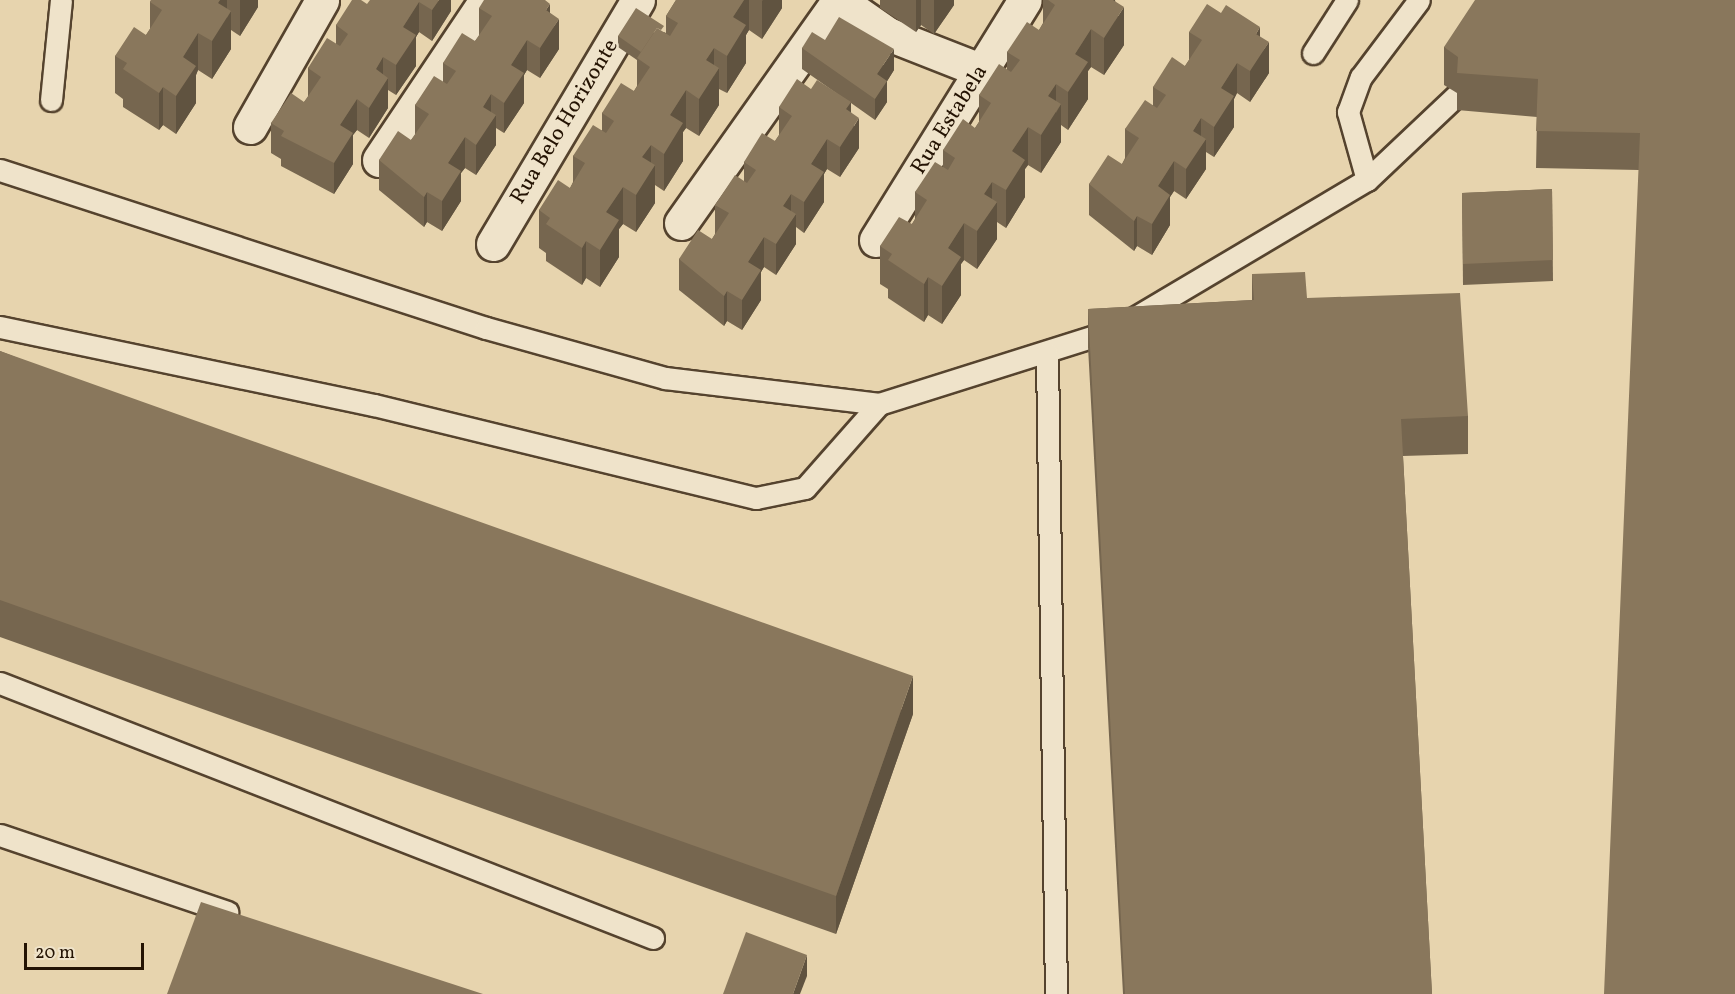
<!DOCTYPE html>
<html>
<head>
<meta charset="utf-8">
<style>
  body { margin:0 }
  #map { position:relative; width:1735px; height:994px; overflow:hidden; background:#e7d4ae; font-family:Vollkorn,serif }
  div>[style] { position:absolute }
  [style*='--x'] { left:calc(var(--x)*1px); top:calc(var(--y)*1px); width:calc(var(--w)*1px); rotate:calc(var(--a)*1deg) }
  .roads { filter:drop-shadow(2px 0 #55432e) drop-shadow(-2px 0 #55432e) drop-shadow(0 2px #55432e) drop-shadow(0 -2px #55432e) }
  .lane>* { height:21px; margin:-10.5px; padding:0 10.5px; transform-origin:10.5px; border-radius:10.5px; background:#efe3ca }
  .street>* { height:33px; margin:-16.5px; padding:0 16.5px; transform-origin:16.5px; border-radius:16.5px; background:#efe3ca }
  .wall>* { inset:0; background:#76664f }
  .shaded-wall>* { inset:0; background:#605340 }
  .building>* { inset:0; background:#89775c }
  span { translate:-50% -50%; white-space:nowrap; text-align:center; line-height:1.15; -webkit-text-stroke:5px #efe3ca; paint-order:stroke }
  .street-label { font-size:22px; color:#241303 }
  .scale { position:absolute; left:24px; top:943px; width:120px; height:27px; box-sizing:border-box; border:3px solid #241303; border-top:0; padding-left:8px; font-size:18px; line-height:21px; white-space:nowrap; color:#241303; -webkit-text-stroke:4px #efe3ca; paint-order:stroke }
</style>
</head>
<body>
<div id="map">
  <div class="roads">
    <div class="lane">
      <div style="--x:1313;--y:53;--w:63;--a:-57.3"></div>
      <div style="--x:51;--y:100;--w:100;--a:-84.3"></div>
      <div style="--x:0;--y:170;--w:511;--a:18.01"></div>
      <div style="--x:486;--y:328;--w:186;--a:15.6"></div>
      <div style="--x:665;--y:378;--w:216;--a:6.9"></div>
      <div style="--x:879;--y:404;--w:246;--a:-17.5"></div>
      <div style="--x:1114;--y:330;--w:294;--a:-30.7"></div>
      <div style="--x:1367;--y:180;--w:125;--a:-43.4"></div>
      <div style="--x:1367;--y:180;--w:71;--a:-105.6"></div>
      <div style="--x:1348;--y:112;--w:37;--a:-70"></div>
      <div style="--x:1361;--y:77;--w:96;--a:-53"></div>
      <div style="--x:0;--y:327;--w:382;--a:11.8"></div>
      <div style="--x:374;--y:405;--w:393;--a:13.7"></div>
      <div style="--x:756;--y:498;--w:50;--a:-11.5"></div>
      <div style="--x:805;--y:488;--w:112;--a:-48.6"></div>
      <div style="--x:1047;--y:353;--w:641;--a:89.2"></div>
      <div style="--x:0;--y:683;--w:701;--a:21.33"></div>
      <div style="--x:0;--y:835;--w:240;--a:18.7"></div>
    </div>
    <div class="street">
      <div style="--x:250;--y:127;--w:146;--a:-60.4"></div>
      <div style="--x:379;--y:160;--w:192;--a:-56.2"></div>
      <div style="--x:681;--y:223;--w:273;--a:-54.7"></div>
      <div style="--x:839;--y:0;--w:60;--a:34.8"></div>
      <div style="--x:888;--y:34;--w:99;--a:21.4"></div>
      <div style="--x:876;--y:240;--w:282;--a:-58.2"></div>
      <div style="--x:493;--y:244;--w:284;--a:-59.3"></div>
    </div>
  </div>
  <div class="wall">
    <div style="clip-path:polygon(151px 0,258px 0,258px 7px,240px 36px,231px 30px,231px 49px,212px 79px,198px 70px,196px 75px,196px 103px,176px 134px,163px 125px,159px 130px,123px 107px,123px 99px,115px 93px,115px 56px,146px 35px,150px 29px,150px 2px)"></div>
    <div style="clip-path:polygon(451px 0,451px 11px,432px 41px,419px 32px,416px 37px,416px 66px,396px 95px,388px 90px,388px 108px,369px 138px,357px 130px,353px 135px,353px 164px,334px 194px,281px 166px,281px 159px,271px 153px,271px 123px,304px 102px,308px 97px,308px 68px,336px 44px,336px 25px,367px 4px)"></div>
    <div style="clip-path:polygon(676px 0,782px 0,782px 8px,762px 39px,749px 30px,746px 35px,746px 63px,727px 93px,719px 89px,719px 105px,699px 136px,686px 128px,683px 132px,683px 161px,664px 191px,655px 185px,655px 203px,636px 232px,623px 224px,619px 229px,619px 257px,600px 287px,586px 278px,582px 285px,546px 261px,546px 253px,539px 248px,539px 210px,570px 188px,573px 182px,573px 156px,602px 130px,602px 113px,634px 91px,637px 86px,637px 60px,618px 47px,618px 36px,664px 32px,666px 33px,666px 16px)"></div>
    <div style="clip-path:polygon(880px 0,954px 0,954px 5px,934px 34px,921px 25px,916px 32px,880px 8px)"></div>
    <div style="clip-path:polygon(1043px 0,1115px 0,1124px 45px,1104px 75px,1091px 67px,1088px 71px,1088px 99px,1068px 130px,1061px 125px,1061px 142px,1041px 173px,1028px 165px,1025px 169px,1025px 197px,1006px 228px,997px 222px,997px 239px,977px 269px,964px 260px,961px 264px,961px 295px,942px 324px,928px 315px,924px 322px,888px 298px,888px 289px,880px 284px,880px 246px,912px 224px,915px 219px,915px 192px,943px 167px,943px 150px,975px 128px,979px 122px,979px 95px,1007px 70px,1007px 52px,1039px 30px,1043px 23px)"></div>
    <div style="clip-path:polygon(1735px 0,1639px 170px,1536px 168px,1537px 117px,1457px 110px,1457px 93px,1444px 85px,1444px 47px)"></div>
    <div style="clip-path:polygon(479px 8px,550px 13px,559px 49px,540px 78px,527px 70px,524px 75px,524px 103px,504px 133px,496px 128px,496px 145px,476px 175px,465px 168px,461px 173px,461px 201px,442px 231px,427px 222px,424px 227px,379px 190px,379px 160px,411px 140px,415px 135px,415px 105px,443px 82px,443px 63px,475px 41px,479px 36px)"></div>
    <div style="clip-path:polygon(1189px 32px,1260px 37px,1269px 73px,1250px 102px,1237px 93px,1234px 99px,1234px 127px,1214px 157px,1206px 152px,1206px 169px,1186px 199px,1174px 191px,1170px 197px,1170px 225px,1152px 255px,1137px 246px,1134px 251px,1089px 215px,1089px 184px,1122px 164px,1125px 158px,1125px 129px,1153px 105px,1153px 87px,1185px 66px,1189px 60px)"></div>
    <div style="clip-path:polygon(825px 40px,894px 70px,887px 81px,887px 102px,875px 120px,851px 103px,851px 112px,859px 148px,840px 177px,827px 169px,824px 174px,824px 202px,804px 233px,796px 227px,796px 244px,776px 275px,764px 267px,761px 272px,761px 300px,742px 330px,727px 321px,724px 326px,679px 290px,679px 259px,712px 239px,715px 234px,715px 205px,744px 181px,744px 162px,775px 141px,779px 135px,779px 107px,811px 89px,836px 93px,802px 69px,802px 48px)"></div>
    <div style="clip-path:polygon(1552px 189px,1553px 281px,1463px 285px,1462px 193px)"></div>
    <div style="clip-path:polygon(1252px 274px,1307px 298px,1468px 416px,1468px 454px,1403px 456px,1432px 994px,1123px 994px,1088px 347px,1088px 309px,1252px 300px)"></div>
    <div style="clip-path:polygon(0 351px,913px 714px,836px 934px,0 637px)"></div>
  </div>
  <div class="shaded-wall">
    <div style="clip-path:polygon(220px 0,227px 0,227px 18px,231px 11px,231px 49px,212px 79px,212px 41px,218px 3px)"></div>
    <div style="clip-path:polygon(240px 0,258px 0,258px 7px,240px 36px)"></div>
    <div style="clip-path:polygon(439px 0,451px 0,451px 11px,432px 41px,432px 10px)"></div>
    <div style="clip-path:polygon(744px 0,749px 0,749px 30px,746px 35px,746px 63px,727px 93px,727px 56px,733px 17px)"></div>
    <div style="clip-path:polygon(763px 0,782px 0,782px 8px,762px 39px,762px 1px)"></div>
    <div style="clip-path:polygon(916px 0,921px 0,921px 25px,916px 32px)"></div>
    <div style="clip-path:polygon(934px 0,954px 0,954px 5px,934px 34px)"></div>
    <div style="clip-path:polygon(1111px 0,1115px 0,1115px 21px,1124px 7px,1124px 45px,1104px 75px,1104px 38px)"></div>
    <div style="clip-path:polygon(419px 2px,419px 32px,416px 37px,416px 66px,396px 95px,396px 65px,403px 27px)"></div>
    <div style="clip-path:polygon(550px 4px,550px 32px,559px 19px,559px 49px,540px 78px,540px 48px,546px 10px)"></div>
    <div style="clip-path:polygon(1260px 27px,1260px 55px,1269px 42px,1269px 73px,1250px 102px,1250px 71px,1256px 34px)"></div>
    <div style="clip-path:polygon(1091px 29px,1091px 67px,1088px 71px,1088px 99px,1068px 130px,1068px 92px,1075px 54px)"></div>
    <div style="clip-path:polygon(198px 33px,198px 70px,196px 75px,196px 103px,176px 134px,176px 96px,183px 57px)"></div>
    <div style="clip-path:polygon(527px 40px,527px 70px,524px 75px,524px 103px,504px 133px,504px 103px,511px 65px)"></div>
    <div style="clip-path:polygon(714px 48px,714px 76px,719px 68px,719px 105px,699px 136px,699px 99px,706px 60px)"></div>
    <div style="clip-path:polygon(894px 49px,894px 70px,886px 83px,887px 81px,887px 102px,875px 120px,875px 99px,877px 74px)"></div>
    <div style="clip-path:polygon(383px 57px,383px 85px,388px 78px,388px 108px,369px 138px,369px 108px,376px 69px)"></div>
    <div style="clip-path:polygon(1237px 63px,1237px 93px,1234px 99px,1234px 127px,1214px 157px,1214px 127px,1221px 88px)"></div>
    <div style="clip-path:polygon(1056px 84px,1056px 113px,1061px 104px,1061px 142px,1041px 173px,1041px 135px,1048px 96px)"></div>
    <div style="clip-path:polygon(163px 87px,163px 125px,159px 130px,159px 93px)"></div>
    <div style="clip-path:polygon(686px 90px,686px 128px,683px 132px,683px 161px,664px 191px,664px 154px,670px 115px)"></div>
    <div style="clip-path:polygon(491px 94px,491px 122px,496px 115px,496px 145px,476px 175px,476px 145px,483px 107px)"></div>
    <div style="clip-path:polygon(357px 99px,357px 130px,353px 135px,353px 164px,334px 194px,334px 163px,340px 125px)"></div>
    <div style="clip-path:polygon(851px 102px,851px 131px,859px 118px,859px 148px,840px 177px,840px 147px,846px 109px)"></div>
    <div style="clip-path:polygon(1201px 118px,1201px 146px,1206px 139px,1206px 169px,1186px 199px,1186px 169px,1193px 131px)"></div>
    <div style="clip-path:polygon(1028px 127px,1028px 165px,1025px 169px,1025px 197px,1006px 228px,1006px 190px,1012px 151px)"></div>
    <div style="clip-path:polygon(465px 137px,465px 168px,461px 173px,461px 201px,442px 231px,442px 201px,448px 163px)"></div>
    <div style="clip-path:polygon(827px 139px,827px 169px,824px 174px,824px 202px,804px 233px,804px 202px,811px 164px)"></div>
    <div style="clip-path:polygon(651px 145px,651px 171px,655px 165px,655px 203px,636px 232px,636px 195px,642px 157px)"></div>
    <div style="clip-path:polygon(1174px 161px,1174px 191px,1170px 197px,1170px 225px,1152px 255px,1152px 224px,1158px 186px)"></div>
    <div style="clip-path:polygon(992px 182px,992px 209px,997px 202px,997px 239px,977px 269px,977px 231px,984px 194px)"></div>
    <div style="clip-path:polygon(623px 187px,623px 224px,619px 229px,619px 257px,600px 287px,600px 250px,606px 212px)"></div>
    <div style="clip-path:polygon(427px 192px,427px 222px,424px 227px,424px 197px)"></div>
    <div style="clip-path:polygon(791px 194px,791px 221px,796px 214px,796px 244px,776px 275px,776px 244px,783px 206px)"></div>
    <div style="clip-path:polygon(1137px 216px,1137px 246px,1134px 251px,1134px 221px)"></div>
    <div style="clip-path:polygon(964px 223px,964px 260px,961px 264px,961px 295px,942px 324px,942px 286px,948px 248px)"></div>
    <div style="clip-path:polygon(764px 237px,764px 267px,761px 272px,761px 300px,742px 330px,742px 300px,748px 262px)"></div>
    <div style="clip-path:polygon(586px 241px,586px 278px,582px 285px,582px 248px)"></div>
    <div style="clip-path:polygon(928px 277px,928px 315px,924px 322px,924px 284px)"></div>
    <div style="clip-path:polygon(727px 291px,727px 321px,724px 326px,724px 296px)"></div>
    <div style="clip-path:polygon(913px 676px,913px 714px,836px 934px,836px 896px)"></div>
    <div style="clip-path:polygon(807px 955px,807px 976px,800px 994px,793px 994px)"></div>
  </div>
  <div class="building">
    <div style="clip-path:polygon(151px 0,220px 0,218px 3px,231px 11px,212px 41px,198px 33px,183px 57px,196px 66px,176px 96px,163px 87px,159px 93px,123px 69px,127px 63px,115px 56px,134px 27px,146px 35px,162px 10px,150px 2px)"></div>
    <div style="clip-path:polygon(352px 0,361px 0,367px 4px,370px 0,439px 0,432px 10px,419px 2px,403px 27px,416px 35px,396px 65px,383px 57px,376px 69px,388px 78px,369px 108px,357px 99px,340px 125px,353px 133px,334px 163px,281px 136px,284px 131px,271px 123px,291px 93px,304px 102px,321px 77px,308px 68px,327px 38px,340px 46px,348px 34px,336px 25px)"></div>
    <div style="clip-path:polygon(484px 0,545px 0,550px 4px,546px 10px,559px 19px,540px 48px,527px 40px,511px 65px,524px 73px,504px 103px,491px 94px,483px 107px,496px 115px,476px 145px,465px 137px,448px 163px,461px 171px,442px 201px,427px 192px,424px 197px,379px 160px,398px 131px,411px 140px,429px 114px,415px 105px,434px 76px,447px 84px,456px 71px,443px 63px,462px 33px,475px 41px,492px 16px,479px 8px)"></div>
    <div style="clip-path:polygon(676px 0,744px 0,733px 17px,746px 25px,727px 56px,714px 48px,706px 60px,719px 68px,699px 99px,686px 90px,670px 115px,683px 123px,664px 154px,651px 145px,642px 157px,655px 165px,636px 195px,623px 187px,606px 212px,619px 220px,600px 250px,586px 241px,582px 248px,546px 224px,550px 218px,539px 210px,558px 180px,570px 188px,585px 163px,573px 156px,593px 125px,606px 133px,614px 121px,602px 113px,621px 83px,634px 91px,650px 67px,637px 58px,657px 28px,670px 36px,678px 23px,666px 16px)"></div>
    <div style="clip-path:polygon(1048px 0,1113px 0,1124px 7px,1104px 38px,1091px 29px,1075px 54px,1088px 62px,1068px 92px,1056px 84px,1048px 96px,1061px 104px,1041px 135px,1028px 127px,1012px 151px,1025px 160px,1006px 190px,992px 182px,984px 194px,997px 202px,977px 231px,964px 223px,948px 248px,961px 257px,942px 286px,928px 277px,924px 284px,888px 260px,892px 254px,880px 246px,899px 217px,912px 224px,927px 200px,915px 192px,935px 162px,948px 170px,955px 158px,943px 150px,963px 119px,975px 128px,991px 103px,979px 95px,999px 64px,1011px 72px,1020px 60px,1007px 52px,1027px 22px,1039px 30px,1055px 5px)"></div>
    <div style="clip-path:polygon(1475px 0,1735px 0,1735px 994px,1604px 994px,1640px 133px,1536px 131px,1538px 79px,1457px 73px,1458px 57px,1444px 47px)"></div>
    <div style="clip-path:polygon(1207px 4px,1221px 13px,1226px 5px,1260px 27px,1256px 34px,1269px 42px,1250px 71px,1237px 63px,1221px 88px,1234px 96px,1214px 127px,1201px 118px,1193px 131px,1206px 139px,1186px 169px,1174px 161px,1158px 186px,1170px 195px,1152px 224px,1137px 216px,1134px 221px,1089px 184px,1108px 155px,1122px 164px,1139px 138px,1125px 129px,1145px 100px,1157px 108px,1166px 95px,1153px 87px,1172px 57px,1185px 66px,1202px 40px,1189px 32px)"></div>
    <div style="clip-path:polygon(636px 8px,664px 26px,661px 30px,657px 28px,641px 52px,618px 36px)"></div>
    <div style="clip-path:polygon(839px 17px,894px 49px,877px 74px,887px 81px,875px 99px,802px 48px,812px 32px,825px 40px)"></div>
    <div style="clip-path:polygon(797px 79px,811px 89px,817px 80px,851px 102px,846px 109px,859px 118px,840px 147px,827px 139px,811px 164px,824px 172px,804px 202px,791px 194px,783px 206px,796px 214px,776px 244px,764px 237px,748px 262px,761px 270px,742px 300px,727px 291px,724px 296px,679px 259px,698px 230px,712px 239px,729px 213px,715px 205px,735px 175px,747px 183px,756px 170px,744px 162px,762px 133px,775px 141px,792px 116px,779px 107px)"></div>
    <div style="clip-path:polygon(1552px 189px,1553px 260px,1463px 264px,1462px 193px)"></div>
    <div style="clip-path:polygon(1305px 272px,1307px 298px,1460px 293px,1468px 416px,1401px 419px,1432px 994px,1125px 994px,1088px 309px,1254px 300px,1252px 274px)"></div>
    <div style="clip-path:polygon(0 351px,913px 676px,836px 896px,0 600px)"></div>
    <div style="clip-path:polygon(201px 902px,483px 994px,167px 994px)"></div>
    <div style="clip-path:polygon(746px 932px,807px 955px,793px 994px,723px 994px)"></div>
  </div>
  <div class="street-label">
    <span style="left:950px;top:120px;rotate:-58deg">Rua Estabela</span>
    <span style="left:565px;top:122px;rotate:-59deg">Rua Belo Horizonte</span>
  </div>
  <div class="scale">20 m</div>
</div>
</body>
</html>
